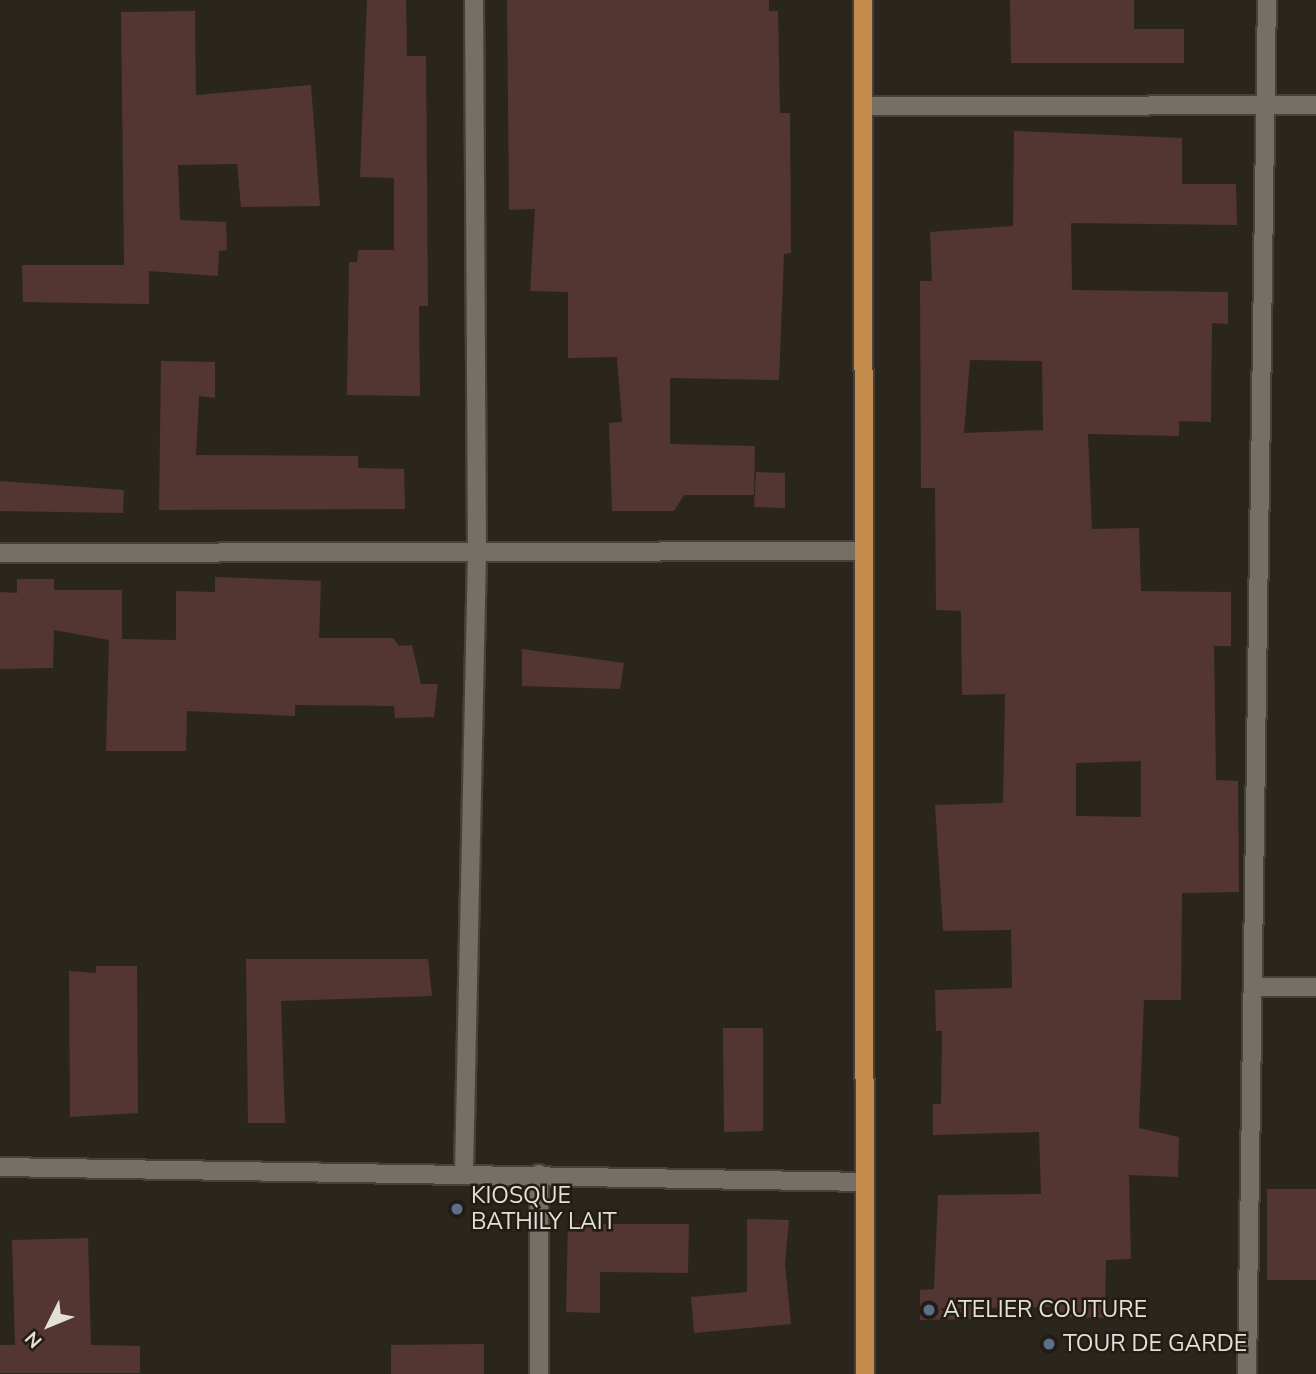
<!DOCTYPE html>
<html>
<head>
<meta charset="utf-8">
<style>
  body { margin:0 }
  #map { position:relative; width:1316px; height:1374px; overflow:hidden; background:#2b261d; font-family:"Nunito Sans",sans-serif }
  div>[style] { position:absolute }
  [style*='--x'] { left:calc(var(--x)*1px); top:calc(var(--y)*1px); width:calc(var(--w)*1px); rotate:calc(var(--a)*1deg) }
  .building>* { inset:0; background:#533631 }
  .roads { filter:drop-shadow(2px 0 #464139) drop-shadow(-2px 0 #464139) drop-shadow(0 2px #464139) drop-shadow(0 -2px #464139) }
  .minor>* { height:18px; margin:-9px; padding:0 9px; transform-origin:9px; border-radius:9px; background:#766f65 }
  .major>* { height:18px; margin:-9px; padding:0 9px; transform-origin:9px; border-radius:9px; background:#c38b4c }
  .dots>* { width:19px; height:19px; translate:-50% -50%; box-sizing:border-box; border:4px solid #221c14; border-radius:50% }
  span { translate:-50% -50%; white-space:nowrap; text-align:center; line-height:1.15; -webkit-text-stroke:5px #221c14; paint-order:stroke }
  .poi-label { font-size:23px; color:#e3dfd9 }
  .left { translate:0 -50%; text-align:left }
  .north { position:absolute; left:14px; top:1290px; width:70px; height:70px; -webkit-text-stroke:5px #221c14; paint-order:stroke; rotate:227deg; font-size:19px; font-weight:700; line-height:28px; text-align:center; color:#e3dfd9 }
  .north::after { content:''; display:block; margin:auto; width:24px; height:32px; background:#e3dfd9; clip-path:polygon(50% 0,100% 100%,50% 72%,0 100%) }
</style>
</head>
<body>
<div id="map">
  <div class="building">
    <div style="clip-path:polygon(367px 0,406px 0,407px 56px,426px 56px,428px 306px,419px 306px,420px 396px,347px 395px,349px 262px,357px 262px,358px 250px,394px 250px,394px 178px,360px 177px)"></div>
    <div style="clip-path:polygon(507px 0,769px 0,769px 11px,778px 11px,780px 113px,790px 113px,791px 253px,784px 254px,779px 380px,670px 378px,670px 444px,755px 446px,754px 495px,684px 495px,674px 511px,612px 511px,609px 423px,622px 422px,617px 357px,568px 358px,568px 292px,530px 291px,535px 209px,509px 210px)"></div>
    <div style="clip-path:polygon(1010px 0,1134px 0,1134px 29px,1184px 29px,1184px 63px,1011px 63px)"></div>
    <div style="clip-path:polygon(195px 11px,196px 95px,311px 85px,320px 206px,241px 207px,237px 164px,178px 165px,180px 220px,226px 222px,227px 250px,219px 251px,218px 276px,149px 271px,149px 304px,23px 302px,22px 265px,124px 265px,121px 12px)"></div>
    <div style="clip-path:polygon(evenodd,1014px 131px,1182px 138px,1182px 184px,1236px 184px,1237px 225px,1071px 223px,1072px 290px,1228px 292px,1228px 324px,1212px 323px,1211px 422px,1179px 421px,1179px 436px,1088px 434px,1092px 529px,1139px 528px,1141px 591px,1231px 592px,1231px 646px,1214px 646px,1216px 780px,1238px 781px,1239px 892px,1182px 893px,1181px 1000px,1144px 1000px,1139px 1128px,1179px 1137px,1178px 1177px,1129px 1175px,1131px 1259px,1106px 1260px,1105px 1318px,1057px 1317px,1057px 1307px,981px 1308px,981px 1319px,920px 1320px,920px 1290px,934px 1289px,938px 1195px,1041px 1194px,1039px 1132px,933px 1135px,933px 1104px,941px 1104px,942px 1031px,936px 1031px,935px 990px,1012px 988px,1011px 930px,943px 931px,935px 805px,1003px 803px,1005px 694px,962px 695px,961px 611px,936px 610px,935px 488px,921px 488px,920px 281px,932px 281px,930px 232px,1013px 226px,1014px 131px,970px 360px,1042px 361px,1043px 430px,964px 433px,970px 360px,1014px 131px,1141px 761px,1141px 817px,1076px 816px,1076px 763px,1141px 761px)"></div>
    <div style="clip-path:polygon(161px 361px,215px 362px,215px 398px,199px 396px,196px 455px,358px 456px,358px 468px,404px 469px,405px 509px,159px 510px)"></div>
    <div style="clip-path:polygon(756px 472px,785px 473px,785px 508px,754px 507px)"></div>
    <div style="clip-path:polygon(0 481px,124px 490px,123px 513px,0 511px)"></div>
    <div style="clip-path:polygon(215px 577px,321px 581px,319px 638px,393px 638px,399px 646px,412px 645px,421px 684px,438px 684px,434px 717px,395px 718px,394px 706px,295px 705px,295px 716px,187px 711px,186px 751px,106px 751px,109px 640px,54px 630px,53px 668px,0 669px,0 592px,17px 593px,17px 579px,54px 579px,54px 590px,122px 590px,122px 639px,176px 640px,176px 591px,215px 592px)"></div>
    <div style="clip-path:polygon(522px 649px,624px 663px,620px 689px,522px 686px)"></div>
    <div style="clip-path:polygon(246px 959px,428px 959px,432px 996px,281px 1001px,285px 1123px,248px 1123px)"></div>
    <div style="clip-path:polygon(96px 966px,137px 966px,138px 1113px,70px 1117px,69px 971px,96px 973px)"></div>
    <div style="clip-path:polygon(723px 1028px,763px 1028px,763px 1131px,724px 1132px)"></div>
    <div style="clip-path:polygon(1267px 1189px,1316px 1189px,1316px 1280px,1267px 1280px)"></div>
    <div style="clip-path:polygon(747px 1219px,789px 1220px,785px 1264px,791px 1324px,694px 1333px,691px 1297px,747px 1292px)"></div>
    <div style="clip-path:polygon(568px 1224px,689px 1224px,688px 1273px,600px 1272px,600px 1313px,566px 1312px)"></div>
    <div style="clip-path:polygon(88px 1238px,91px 1345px,140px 1346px,140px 1373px,0 1373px,0 1345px,15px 1345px,12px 1240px)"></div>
    <div style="clip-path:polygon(484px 1344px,484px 1374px,391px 1374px,391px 1345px)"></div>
  </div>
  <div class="roads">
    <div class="minor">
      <div style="--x:864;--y:106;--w:452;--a:-0.1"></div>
      <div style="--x:0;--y:553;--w:864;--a:-0.13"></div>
      <div style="--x:1253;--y:987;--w:63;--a:0"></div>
      <div style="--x:0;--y:1167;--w:865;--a:0.99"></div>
      <div style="--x:464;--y:1172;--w:620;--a:-88.8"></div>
      <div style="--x:477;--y:552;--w:552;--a:-90.31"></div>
      <div style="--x:539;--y:1374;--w:200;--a:-90"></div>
      <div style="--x:1247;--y:1374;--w:1374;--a:-89.17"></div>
    </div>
    <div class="major">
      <div style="--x:863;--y:0;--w:1374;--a:89.92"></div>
    </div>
  </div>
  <div class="dots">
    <div style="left:457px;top:1209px;background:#5c6f8a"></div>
    <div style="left:929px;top:1310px;background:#5c6f8a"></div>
    <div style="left:1049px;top:1344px;background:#5c6f8a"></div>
  </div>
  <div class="poi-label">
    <span class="left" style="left:471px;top:1209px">KIOSQUE<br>BATHILY LAIT</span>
    <span class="left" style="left:943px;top:1310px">ATELIER COUTURE</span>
    <span class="left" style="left:1063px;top:1344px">TOUR DE GARDE</span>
  </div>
  <div class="north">N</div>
</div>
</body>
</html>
